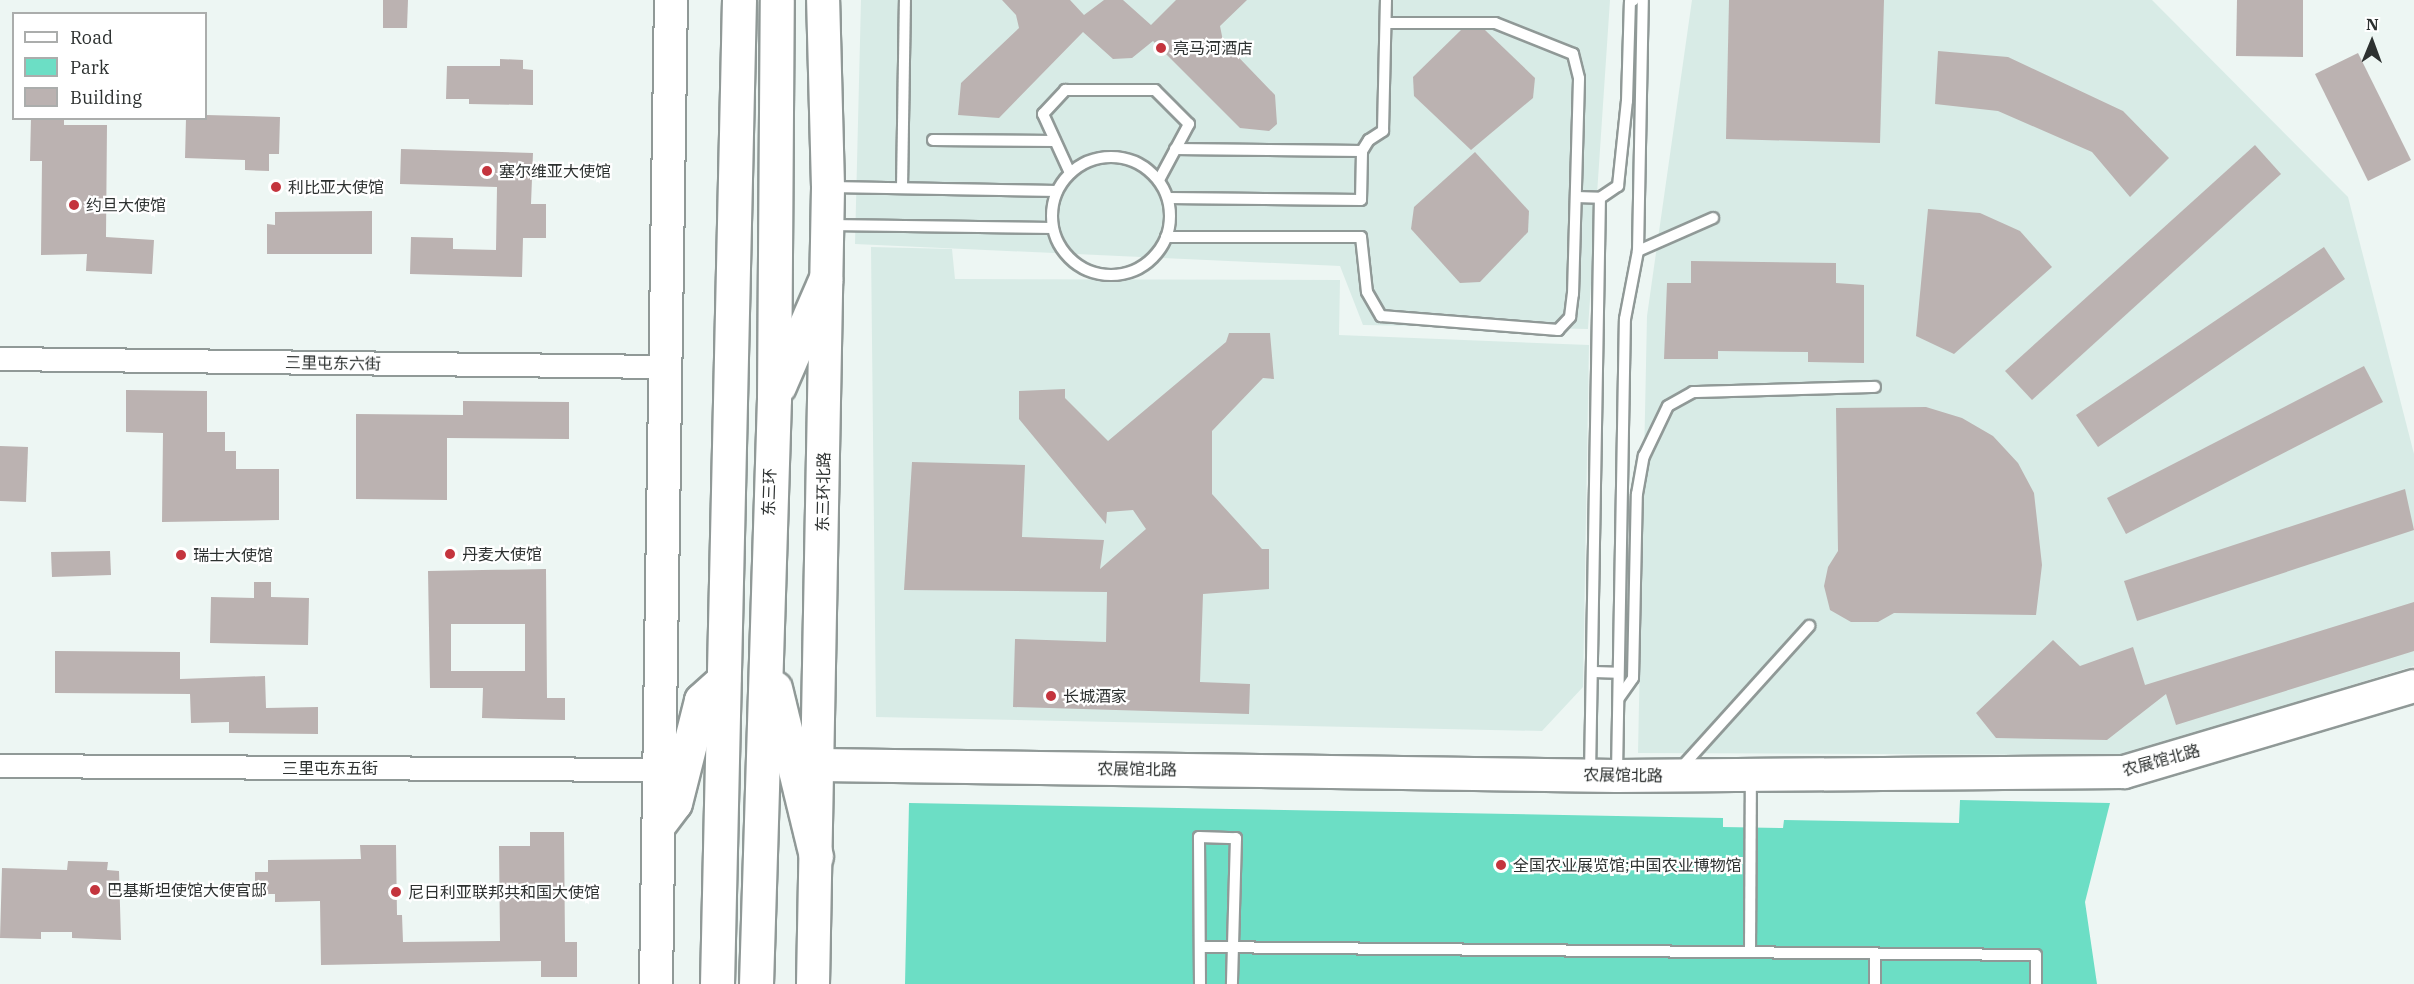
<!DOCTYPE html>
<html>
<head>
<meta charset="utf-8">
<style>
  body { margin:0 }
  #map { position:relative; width:2414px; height:984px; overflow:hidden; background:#edf6f3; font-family:"IBM Plex Serif","Noto Sans SC",serif }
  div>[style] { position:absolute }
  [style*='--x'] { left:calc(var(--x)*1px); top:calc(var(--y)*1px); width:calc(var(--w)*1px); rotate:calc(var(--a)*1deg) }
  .built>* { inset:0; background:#d8ebe6 }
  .green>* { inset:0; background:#6cdec5 }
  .building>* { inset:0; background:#bbb2b1 }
  .roads { filter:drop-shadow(2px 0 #909997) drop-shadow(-2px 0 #909997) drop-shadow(0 2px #909997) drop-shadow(0 -2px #909997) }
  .lane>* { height:10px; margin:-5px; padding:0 5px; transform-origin:5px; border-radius:5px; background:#fff }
  .lane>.ring { margin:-5px; padding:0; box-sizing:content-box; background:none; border:10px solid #fff; border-radius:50% }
  .street>* { height:22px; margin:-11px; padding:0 11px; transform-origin:11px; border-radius:11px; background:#fff }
  .secondary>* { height:32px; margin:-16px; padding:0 16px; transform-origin:16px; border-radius:16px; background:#fff }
  .highway>* { height:33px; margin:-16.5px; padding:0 16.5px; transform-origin:16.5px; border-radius:16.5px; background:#fff }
  .dots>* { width:16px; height:16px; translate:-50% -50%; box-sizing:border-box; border:3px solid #fff; border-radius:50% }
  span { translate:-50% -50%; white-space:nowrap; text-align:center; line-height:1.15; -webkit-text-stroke:4.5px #fff; paint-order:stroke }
  .poi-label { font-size:16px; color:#2d3130 }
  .left { translate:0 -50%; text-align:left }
  .street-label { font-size:16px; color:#2d3130 }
  .legend { position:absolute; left:12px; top:12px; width:195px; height:108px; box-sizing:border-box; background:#fff; border:2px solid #abadac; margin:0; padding:8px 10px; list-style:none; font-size:18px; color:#2d3130 }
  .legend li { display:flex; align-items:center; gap:12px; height:30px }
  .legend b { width:30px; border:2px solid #abadac }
  .north { position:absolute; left:2342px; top:12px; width:60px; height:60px; -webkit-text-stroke:4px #fff; paint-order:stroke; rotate:1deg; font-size:16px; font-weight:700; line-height:24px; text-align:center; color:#2d3130 }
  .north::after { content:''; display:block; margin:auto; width:21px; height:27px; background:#2d3130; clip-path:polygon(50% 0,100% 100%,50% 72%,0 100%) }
</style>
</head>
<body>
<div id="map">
  <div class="built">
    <div style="clip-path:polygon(861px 0,1610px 0,1588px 329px,1363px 325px,1340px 266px,855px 244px)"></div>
    <div style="clip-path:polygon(1692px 0,2152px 0,2348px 197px,2414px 454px,2414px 666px,2124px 755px,1638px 753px,1647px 316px)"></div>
    <div style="clip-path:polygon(871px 247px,952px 249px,955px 279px,1340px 280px,1339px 335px,1589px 345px,1583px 687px,1542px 731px,876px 717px)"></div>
  </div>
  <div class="green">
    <div style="clip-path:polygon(1960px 800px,2110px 803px,2085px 902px,2097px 984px,905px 984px,909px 803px,1723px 818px,1723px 827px,1783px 828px,1784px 820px,1959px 823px)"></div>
  </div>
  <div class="building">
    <div style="clip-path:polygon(383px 0,408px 0,407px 28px,383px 28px)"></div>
    <div style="clip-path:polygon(1002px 0,1070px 0,1084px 15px,1104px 0,1123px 0,1151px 25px,1176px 0,1247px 0,1220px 26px,1223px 41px,1275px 95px,1277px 124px,1269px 131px,1240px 128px,1153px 41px,1132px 58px,1113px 59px,1083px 32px,999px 118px,958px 115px,961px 83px,1019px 28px,1016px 15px)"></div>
    <div style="clip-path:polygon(1729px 0,1884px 0,1880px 143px,1726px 139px)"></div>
    <div style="clip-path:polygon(2237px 0,2303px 0,2303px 57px,2236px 56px)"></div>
    <div style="clip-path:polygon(1461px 30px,1485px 30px,1535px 78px,1533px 98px,1471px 150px,1414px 96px,1413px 77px)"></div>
    <div style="clip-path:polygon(1938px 51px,2008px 57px,2123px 111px,2169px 158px,2130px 197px,2092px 152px,1998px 111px,1935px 104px)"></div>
    <div style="clip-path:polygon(2358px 53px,2411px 160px,2368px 181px,2315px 74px)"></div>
    <div style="clip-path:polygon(500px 59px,523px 60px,523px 69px,533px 70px,533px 105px,469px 104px,469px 99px,446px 99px,447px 66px,500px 66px)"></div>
    <div style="clip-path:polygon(206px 115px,280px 117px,279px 154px,269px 154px,269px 171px,245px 170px,245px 160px,185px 158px,186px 118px,206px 118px)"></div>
    <div style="clip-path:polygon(31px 118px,64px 118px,64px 125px,107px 125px,106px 237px,154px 240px,152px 274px,86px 271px,87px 254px,41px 255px,42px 161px,30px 161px)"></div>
    <div style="clip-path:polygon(2255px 145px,2281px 174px,2032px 400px,2005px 371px)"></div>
    <div style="clip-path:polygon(401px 149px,533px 153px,531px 204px,546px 204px,546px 238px,523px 238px,522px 277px,410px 274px,411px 237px,453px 238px,453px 249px,496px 250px,497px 187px,400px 184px)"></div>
    <div style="clip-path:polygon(1475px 152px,1529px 211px,1528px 232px,1480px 282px,1460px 283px,1411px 229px,1414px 207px)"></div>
    <div style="clip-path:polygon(1928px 209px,1980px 213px,2020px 231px,2052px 267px,1954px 354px,1916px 336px)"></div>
    <div style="clip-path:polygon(372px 211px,372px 254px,267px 254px,267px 224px,275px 225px,275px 212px)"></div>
    <div style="clip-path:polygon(2324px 247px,2345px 279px,2098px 447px,2076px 415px)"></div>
    <div style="clip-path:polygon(1691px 261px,1836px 263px,1836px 283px,1864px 285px,1864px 363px,1808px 362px,1808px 352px,1718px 351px,1718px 359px,1664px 359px,1667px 283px,1691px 283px)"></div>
    <div style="clip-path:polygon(1229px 333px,1270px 333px,1274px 379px,1263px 378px,1212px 431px,1212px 494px,1262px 549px,1269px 549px,1269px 589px,1203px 594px,1200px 682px,1250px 684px,1249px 714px,1013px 707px,1015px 639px,1106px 642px,1107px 592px,904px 590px,912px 462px,1025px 465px,1022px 537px,1104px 540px,1100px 569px,1146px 529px,1133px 510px,1107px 512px,1106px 524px,1019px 419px,1019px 391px,1065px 389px,1065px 398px,1108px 441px,1226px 342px)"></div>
    <div style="clip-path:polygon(2364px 366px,2383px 402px,2126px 534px,2107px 498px)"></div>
    <div style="clip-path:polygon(126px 390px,207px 391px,207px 432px,225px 432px,225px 451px,236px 451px,236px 469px,279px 469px,279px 520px,162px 522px,163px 433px,126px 432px)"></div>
    <div style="clip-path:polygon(463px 401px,569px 402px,569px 439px,447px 438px,447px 500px,356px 499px,356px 414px,463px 415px)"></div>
    <div style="clip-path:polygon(1926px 407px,1962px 418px,1993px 436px,2018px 463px,2034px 493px,2042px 565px,2036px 615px,1894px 613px,1878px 622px,1851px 622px,1830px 610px,1824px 586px,1828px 567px,1838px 551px,1836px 408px)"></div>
    <div style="clip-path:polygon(0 446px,28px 447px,26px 502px,0 501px)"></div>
    <div style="clip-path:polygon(2405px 489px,2414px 530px,2137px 621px,2124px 581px)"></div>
    <div style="clip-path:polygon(110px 551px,111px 575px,52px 577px,51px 552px)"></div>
    <div style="clip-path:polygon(evenodd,546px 569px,547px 698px,565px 698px,565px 720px,482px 718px,483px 688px,430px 688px,428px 571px,546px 569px,451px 624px,525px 624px,525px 671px,451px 671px,451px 624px)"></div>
    <div style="clip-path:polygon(254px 582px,271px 582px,271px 597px,309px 598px,308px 645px,210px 643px,211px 597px,254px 598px)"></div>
    <div style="clip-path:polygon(2414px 602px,2414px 651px,2176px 725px,2166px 694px,2107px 740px,1996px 738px,1976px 713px,2053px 640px,2080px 666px,2133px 647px,2145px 685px)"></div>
    <div style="clip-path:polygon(55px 651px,180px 652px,180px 679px,265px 676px,266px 708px,318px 707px,318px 734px,229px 733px,229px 722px,191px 723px,190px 694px,55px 693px)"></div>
    <div style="clip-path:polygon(530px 832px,564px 832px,565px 942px,577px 942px,577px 977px,541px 977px,541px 961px,321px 965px,320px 901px,275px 902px,275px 894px,255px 894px,255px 872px,268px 872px,268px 860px,361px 859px,360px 845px,396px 845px,397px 915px,402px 915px,403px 942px,500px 941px,499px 846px,530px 846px)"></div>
    <div style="clip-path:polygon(68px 861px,108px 862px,107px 870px,119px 871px,121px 940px,72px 938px,72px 932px,41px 932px,41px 939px,0 938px,2px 868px,67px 870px)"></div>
  </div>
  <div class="roads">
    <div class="lane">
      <div style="--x:933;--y:140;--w:122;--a:0.5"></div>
      <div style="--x:1175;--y:149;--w:187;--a:0.6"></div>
      <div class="ring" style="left:1052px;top:157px;width:108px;height:108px"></div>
      <div style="--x:1070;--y:173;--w:65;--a:-114.6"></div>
      <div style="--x:1043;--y:114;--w:33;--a:-47"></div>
      <div style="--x:1065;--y:90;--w:90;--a:0"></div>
      <div style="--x:1155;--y:90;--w:48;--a:45"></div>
      <div style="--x:1189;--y:124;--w:64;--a:118.2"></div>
      <div style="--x:830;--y:187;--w:227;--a:1"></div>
      <div style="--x:902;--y:188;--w:188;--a:-89.1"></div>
      <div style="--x:1576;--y:197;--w:24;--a:2"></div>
      <div style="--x:1168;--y:198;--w:193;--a:0.6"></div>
      <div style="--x:1361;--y:200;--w:49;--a:-88.8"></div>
      <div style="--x:1362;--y:151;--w:13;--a:-58"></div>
      <div style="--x:1369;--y:140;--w:17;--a:-33"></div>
      <div style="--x:1383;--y:131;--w:131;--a:-88.7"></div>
      <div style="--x:830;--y:225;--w:223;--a:0.8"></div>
      <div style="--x:1166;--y:237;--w:195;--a:0"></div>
      <div style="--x:1361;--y:237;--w:55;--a:83.8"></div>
      <div style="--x:1367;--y:292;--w:28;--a:60"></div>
      <div style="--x:1381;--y:316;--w:178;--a:4.5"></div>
      <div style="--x:1558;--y:330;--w:18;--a:-47"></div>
      <div style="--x:1570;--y:317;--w:23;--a:-83"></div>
      <div style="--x:1573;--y:294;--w:216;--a:-88.4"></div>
      <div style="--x:1579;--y:78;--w:25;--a:-104"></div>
      <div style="--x:1573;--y:54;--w:84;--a:-158.3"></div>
      <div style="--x:1495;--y:23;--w:109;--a:180"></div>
      <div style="--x:1638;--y:251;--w:82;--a:-23.7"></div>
      <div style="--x:1594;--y:672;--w:23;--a:2"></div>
      <div style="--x:1619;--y:698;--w:24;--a:-55"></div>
      <div style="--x:1633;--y:678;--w:184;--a:-88.8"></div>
      <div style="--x:1637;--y:494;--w:39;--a:-80"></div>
      <div style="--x:1644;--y:456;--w:55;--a:-64.4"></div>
      <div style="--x:1668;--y:406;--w:29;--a:-29"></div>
      <div style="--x:1693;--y:392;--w:182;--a:-1.6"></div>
      <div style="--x:1680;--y:769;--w:193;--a:-47.9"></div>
      <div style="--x:1617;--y:773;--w:454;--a:-89"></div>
      <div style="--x:1625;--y:319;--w:69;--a:-79.2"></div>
      <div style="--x:1638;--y:251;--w:251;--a:-88.9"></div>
      <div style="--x:1590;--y:774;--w:576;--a:-89.01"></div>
      <div style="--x:1600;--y:198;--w:22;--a:-34"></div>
      <div style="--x:1618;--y:186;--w:85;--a:-84"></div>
      <div style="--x:1627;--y:101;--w:99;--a:-88.3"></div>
      <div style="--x:1630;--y:2;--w:4;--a:-27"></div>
      <div style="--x:1200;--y:947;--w:836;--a:0.55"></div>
      <div style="--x:2036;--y:955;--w:29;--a:90"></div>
      <div style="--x:1750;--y:952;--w:175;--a:-89.7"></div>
      <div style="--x:1200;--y:984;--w:147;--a:-90.4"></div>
      <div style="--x:1199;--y:837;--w:37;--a:2"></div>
      <div style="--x:1236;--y:838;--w:146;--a:91.6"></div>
      <div style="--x:1875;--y:984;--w:31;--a:-90"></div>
    </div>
    <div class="street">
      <div style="--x:0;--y:359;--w:666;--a:0.69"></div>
      <div style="--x:0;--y:766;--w:660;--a:0.35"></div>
    </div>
    <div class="secondary">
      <div style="--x:820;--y:765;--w:797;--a:0.79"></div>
      <div style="--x:1617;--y:776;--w:507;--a:-0.45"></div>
      <div style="--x:2124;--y:772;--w:302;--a:-16.5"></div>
      <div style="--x:656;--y:984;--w:984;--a:-89.13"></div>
      <div style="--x:813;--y:984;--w:797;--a:-88.92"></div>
      <div style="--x:828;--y:187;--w:187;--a:-91.5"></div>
    </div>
    <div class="highway">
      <div style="--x:779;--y:386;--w:116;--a:-66.5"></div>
      <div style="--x:775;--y:688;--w:173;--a:76.3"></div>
      <div style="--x:659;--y:824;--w:26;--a:-53"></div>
      <div style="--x:675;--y:803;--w:106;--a:-75.8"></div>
      <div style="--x:701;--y:700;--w:30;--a:-42"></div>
      <div style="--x:717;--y:984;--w:984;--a:-88.72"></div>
      <div style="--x:756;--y:984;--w:585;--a:-88.24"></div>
      <div style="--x:774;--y:399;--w:399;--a:-89.6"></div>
    </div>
  </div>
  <div class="dots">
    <div style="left:1161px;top:48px;background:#c4343d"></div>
    <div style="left:487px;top:171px;background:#c4343d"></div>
    <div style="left:276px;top:187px;background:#c4343d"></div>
    <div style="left:74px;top:205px;background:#c4343d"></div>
    <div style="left:450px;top:554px;background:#c4343d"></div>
    <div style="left:181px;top:555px;background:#c4343d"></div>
    <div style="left:1051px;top:696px;background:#c4343d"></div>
    <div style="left:1501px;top:865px;background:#c4343d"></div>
    <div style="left:95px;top:890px;background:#c4343d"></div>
    <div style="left:396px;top:892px;background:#c4343d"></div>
  </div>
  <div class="poi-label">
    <span class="left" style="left:1173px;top:48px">亮马河酒店</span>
    <span class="left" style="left:499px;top:171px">塞尔维亚大使馆</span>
    <span class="left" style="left:288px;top:187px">利比亚大使馆</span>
    <span class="left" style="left:86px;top:205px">约旦大使馆</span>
    <span class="left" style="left:462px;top:554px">丹麦大使馆</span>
    <span class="left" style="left:193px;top:555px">瑞士大使馆</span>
    <span class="left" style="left:1063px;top:696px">长城酒家</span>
    <span class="left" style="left:1513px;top:865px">全国农业展览馆;中国农业博物馆</span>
    <span class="left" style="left:107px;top:890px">巴基斯坦使馆大使官邸</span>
    <span class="left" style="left:408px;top:892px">尼日利亚联邦共和国大使馆</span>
  </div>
  <div class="street-label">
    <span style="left:333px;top:363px;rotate:1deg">三里屯东六街</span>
    <span style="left:769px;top:492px;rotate:-88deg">东三环</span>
    <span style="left:823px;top:492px;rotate:-89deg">东三环北路</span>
    <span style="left:2161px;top:760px;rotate:-15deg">农展馆北路</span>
    <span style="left:330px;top:768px">三里屯东五街</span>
    <span style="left:1137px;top:769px;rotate:1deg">农展馆北路</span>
    <span style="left:1623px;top:775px;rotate:1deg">农展馆北路</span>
  </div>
  <ul class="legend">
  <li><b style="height:8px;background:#fff"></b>Road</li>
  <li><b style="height:16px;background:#6cdec5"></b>Park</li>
  <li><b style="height:16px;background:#bbb2b1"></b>Building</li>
  </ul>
  <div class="north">N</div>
</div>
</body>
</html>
